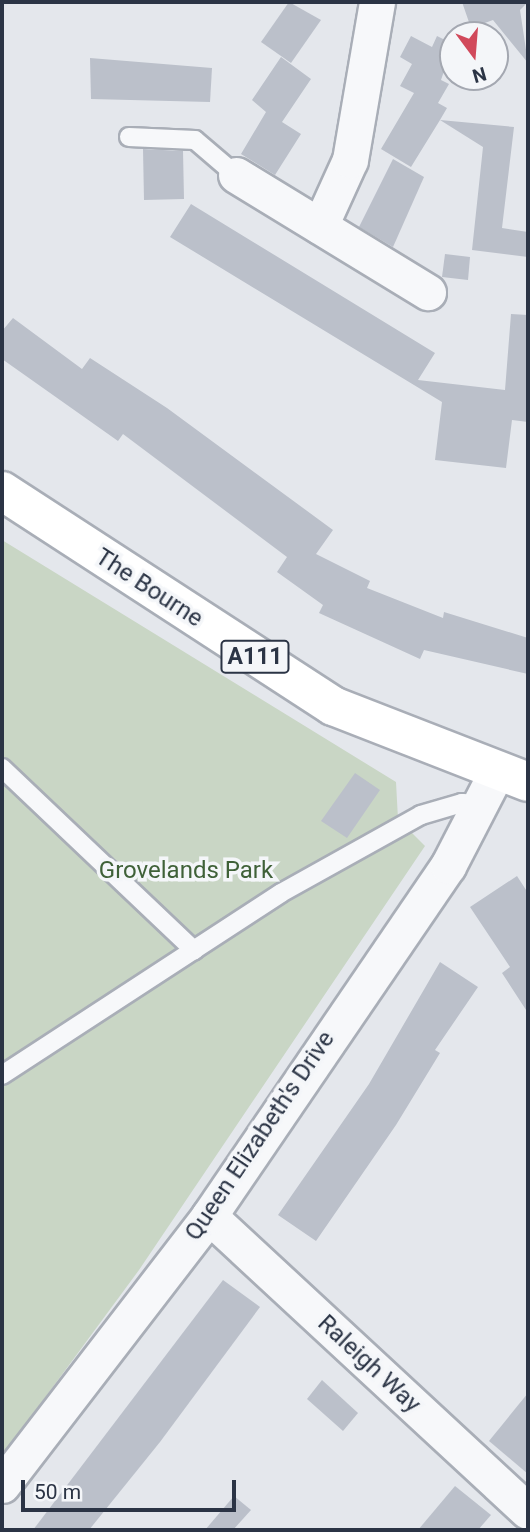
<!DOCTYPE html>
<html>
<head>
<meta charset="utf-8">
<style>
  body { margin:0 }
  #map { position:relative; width:530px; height:1532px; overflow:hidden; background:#e4e7ec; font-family:Roboto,sans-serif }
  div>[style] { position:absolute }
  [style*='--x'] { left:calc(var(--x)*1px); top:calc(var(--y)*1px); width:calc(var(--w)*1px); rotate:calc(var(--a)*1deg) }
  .green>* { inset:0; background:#c9d6c5 }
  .building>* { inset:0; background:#bbc0ca }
  .roads { filter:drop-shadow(2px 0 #a9aeb7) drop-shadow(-2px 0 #a9aeb7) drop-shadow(0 2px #a9aeb7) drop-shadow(0 -2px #a9aeb7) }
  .lane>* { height:18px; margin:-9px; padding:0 9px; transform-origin:9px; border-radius:9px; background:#f7f8fa }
  .street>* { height:35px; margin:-17.5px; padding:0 17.5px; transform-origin:17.5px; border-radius:17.5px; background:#f7f8fa }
  .primary>* { height:38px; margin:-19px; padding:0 19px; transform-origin:19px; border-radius:19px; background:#fff }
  span { translate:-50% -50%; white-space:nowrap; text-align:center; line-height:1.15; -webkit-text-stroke:7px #f4f6f9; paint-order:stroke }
  .shield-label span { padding:2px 5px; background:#f4f6f9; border:2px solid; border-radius:5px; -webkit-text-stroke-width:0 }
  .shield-label { font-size:23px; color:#2b3445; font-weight:700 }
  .street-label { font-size:24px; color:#2b3445 }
  .park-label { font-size:24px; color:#3f6138 }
  .frame { position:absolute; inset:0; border:4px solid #2b3445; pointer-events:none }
  .north { position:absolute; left:439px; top:21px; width:70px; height:70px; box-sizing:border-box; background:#f4f6f9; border:2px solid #a4a8b1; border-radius:50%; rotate:164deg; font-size:19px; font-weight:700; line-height:28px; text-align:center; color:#2b3445 }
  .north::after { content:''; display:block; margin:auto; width:24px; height:32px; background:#d1495b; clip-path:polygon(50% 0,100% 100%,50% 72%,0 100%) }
  .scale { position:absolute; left:21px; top:1480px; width:215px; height:32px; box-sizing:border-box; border:4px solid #2b3445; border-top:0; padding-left:9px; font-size:21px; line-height:24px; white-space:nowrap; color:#2b3445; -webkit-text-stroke:5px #f4f6f9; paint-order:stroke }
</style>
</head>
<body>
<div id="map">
  <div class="green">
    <div style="clip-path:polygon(2px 540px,396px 782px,398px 819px,425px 846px,139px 1270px,2px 1456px)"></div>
  </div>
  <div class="building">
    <div style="clip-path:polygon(289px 2px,321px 20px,291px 63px,261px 42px)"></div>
    <div style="clip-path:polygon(462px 2px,528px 2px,520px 10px,528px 63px,493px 20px,471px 28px)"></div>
    <div style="clip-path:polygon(411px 36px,432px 47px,437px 36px,453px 44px,441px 80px,449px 84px,438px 103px,447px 108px,440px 120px,514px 127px,502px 228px,528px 232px,528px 257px,472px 250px,483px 147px,440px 120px,411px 167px,381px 149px,414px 93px,400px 86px,412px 64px,400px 57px)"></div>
    <div style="clip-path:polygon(281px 57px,311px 79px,282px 122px,301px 134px,275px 175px,241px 154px,266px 112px,252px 100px)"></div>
    <div style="clip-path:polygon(90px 58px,212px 68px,210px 102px,91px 99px)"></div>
    <div style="clip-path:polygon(143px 149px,183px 151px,184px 199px,144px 200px)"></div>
    <div style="clip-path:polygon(393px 159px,424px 177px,393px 247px,359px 227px)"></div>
    <div style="clip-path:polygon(191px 204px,435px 353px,418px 380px,505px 390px,511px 314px,528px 315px,528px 422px,512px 420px,506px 468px,435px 460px,442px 402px,170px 237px)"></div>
    <div style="clip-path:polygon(445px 254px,470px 257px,468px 280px,442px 277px)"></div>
    <div style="clip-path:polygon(13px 318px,82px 369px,90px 358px,167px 408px,333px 530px,316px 554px,370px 581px,367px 588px,443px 618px,444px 612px,528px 638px,528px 674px,424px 650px,420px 659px,319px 613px,323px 605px,277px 572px,287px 557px,123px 434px,118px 441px,2px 359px,2px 331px)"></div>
    <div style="clip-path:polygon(355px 773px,380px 790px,347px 838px,321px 821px)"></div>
    <div style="clip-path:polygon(517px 876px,528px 893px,528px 1013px,502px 973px,510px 967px,470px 907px)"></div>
    <div style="clip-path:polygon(440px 962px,478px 987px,435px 1050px,440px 1053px,396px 1125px,316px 1241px,278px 1215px,369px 1084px)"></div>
    <div style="clip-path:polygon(223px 1280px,260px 1307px,160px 1442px,89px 1530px,33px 1530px)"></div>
    <div style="clip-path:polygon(322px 1380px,358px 1413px,343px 1431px,307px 1399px)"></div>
    <div style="clip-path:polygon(528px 1393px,528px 1474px,489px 1441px)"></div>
    <div style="clip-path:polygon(455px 1486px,491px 1515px,478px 1530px,418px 1530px)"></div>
    <div style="clip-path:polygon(234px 1496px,251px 1510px,233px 1530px,205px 1530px)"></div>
  </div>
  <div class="roads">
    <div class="lane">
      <div style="--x:129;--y:137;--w:66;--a:2.6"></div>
      <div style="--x:195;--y:140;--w:54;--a:40.5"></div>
      <div style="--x:2;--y:768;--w:265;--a:43.5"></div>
      <div style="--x:2;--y:1075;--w:333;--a:-33.1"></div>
      <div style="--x:281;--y:893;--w:160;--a:-29.1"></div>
      <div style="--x:421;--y:815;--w:43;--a:-16.3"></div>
      <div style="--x:462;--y:803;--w:23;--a:5"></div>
    </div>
    <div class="street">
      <div style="--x:236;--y:175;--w:225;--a:31.4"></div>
      <div style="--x:320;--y:226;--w:72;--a:-65.6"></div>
      <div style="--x:350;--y:160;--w:160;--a:-80.3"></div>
      <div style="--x:209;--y:1216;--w:434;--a:42.8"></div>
      <div style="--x:2;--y:1485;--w:339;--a:-52.4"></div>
      <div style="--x:209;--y:1216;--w:424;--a:-55.7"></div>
      <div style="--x:448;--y:866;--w:105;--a:-62.7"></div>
    </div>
    <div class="primary">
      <div style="--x:2;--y:491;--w:395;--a:33"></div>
      <div style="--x:333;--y:706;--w:209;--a:21.3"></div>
    </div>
  </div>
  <div class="shield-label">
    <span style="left:255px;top:657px">A111</span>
  </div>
  <div class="street-label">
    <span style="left:149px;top:588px;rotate:33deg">The Bourne</span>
    <span style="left:260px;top:1136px;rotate:-56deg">Queen Elizabeth's Drive</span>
    <span style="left:369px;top:1364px;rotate:43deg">Raleigh Way</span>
  </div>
  <div class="park-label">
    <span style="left:186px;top:871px">Grovelands Park</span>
  </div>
  <div class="frame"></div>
  <div class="north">N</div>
  <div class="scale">50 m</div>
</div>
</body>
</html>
